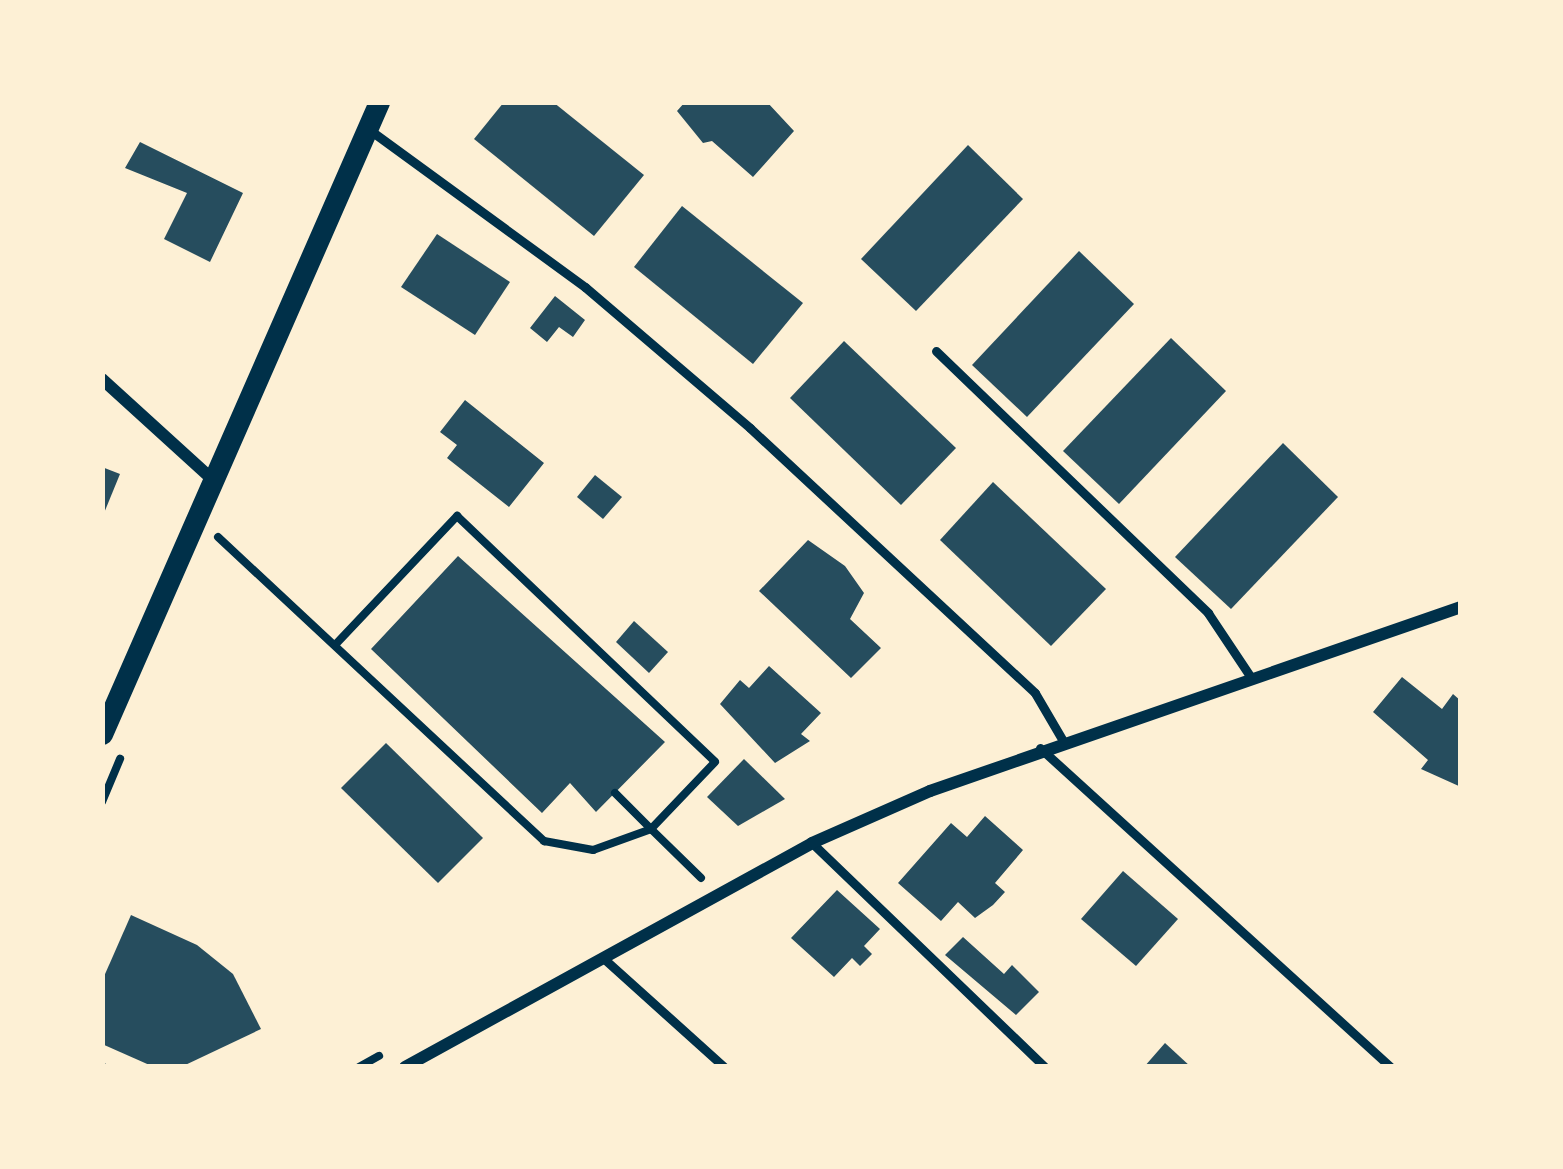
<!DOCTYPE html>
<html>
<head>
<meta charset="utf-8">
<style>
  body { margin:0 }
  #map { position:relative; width:1563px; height:1169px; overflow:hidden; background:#fdf0d5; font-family:"Roboto Condensed",sans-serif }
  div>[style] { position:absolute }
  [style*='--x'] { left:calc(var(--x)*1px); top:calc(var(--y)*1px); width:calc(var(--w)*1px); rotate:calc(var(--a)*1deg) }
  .building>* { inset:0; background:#264d5e }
  .path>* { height:8px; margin:-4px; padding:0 4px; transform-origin:4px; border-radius:4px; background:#003049 }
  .service>* { height:9px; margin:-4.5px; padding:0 4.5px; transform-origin:4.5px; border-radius:4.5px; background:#003049 }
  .minor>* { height:12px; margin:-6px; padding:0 6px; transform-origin:6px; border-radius:6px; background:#003049 }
  .tertiary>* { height:21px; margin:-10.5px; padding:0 10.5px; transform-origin:10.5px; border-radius:10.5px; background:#003049 }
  span { translate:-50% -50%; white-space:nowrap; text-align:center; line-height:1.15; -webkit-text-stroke:9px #fdf0d5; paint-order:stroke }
  .frame { position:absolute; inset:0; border:105px solid #fdf0d5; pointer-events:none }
</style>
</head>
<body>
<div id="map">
  <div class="building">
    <div style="clip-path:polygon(504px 102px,553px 102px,644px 175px,594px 236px,474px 139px)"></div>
    <div style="clip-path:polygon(685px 102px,767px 102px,794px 131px,753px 177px,712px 141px,703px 143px,677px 111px)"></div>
    <div style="clip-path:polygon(140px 142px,243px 193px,210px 262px,164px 239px,187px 193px,125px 168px)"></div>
    <div style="clip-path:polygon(968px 145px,1023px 199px,916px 311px,861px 259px)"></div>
    <div style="clip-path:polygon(682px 206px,803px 303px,753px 364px,634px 267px)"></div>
    <div style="clip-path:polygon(437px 234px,510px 282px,475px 335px,401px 287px)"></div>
    <div style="clip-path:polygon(1079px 251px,1134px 304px,1027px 417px,972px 365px)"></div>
    <div style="clip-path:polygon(555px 296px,585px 320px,573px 337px,559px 327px,547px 342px,530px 328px)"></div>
    <div style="clip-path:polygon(1171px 338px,1226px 391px,1119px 504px,1063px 451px)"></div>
    <div style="clip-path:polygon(844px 341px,956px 448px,901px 505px,790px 398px)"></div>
    <div style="clip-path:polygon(465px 400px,544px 463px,509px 507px,447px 458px,457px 445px,440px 432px)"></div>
    <div style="clip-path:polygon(1283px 443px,1338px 497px,1231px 609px,1175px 557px)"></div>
    <div style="clip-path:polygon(102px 467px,120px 474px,102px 518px)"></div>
    <div style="clip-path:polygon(595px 475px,622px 497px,603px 519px,577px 497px)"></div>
    <div style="clip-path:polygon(993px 482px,1106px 589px,1051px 646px,940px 540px)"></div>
    <div style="clip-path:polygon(808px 540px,845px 566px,864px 593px,850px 619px,881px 648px,851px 678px,759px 591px)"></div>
    <div style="clip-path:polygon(458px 556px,665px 742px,596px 812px,570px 783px,542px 813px,371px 649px)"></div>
    <div style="clip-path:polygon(634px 621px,668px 652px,649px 673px,616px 642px)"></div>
    <div style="clip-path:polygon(769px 666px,821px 713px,801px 734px,810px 741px,775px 763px,720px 704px,740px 680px,749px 688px)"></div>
    <div style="clip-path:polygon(1402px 677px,1442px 709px,1453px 694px,1461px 701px,1461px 787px,1421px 769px,1428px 760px,1373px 712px)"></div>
    <div style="clip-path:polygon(386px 743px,483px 838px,438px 883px,341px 788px)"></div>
    <div style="clip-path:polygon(744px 759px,785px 799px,738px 826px,707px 797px)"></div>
    <div style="clip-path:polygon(985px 816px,1023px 850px,995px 883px,1005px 892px,993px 905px,975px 918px,958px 902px,941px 921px,898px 883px,951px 823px,967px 837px)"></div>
    <div style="clip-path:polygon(1123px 871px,1178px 919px,1136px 966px,1081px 919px)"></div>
    <div style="clip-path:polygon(837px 890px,880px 929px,864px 946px,872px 954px,860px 966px,852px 958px,834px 977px,791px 938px)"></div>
    <div style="clip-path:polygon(131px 915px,197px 945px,233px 974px,261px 1029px,181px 1067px,154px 1067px,102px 1044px,102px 981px)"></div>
    <div style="clip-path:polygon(963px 937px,1004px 974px,1012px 965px,1039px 992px,1016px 1015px,945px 955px)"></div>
    <div style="clip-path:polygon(1165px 1043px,1191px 1067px,1144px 1067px)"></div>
  </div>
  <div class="path">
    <div style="--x:218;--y:537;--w:446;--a:43"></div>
    <div style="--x:544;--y:841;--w:50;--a:10.4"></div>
    <div style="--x:593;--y:850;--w:62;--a:-19.9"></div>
    <div style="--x:651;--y:829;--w:70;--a:44.4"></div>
    <div style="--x:335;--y:645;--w:178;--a:-46.6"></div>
    <div style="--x:457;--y:516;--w:356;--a:43.6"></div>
    <div style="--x:715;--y:762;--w:93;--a:133.7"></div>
    <div style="--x:651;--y:829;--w:51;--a:-135"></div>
    <div style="--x:102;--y:802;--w:47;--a:-67.3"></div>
    <div style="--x:102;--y:1067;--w:1;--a:0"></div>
    <div style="--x:359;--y:1067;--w:23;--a:-29"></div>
  </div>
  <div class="service">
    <div style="--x:367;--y:128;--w:270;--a:36.1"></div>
    <div style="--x:585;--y:287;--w:217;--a:40.5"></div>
    <div style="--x:750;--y:428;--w:389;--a:42.9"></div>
    <div style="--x:1035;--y:693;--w:56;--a:59.7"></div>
    <div style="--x:936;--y:351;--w:378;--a:43.9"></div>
    <div style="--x:1208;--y:613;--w:76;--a:56.3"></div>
    <div style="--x:1040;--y:748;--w:474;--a:42.3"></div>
    <div style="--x:812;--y:843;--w:323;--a:43.9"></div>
    <div style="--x:602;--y:957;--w:164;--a:42"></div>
  </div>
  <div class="minor">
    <div style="--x:102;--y:379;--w:149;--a:42.3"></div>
    <div style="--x:405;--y:1067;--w:465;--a:-28.8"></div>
    <div style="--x:812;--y:843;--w:129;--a:-23.8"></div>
    <div style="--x:930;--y:791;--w:562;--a:-19.11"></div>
  </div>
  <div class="tertiary">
    <div style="--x:102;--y:734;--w:690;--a:-66.33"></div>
  </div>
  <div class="frame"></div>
</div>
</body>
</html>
